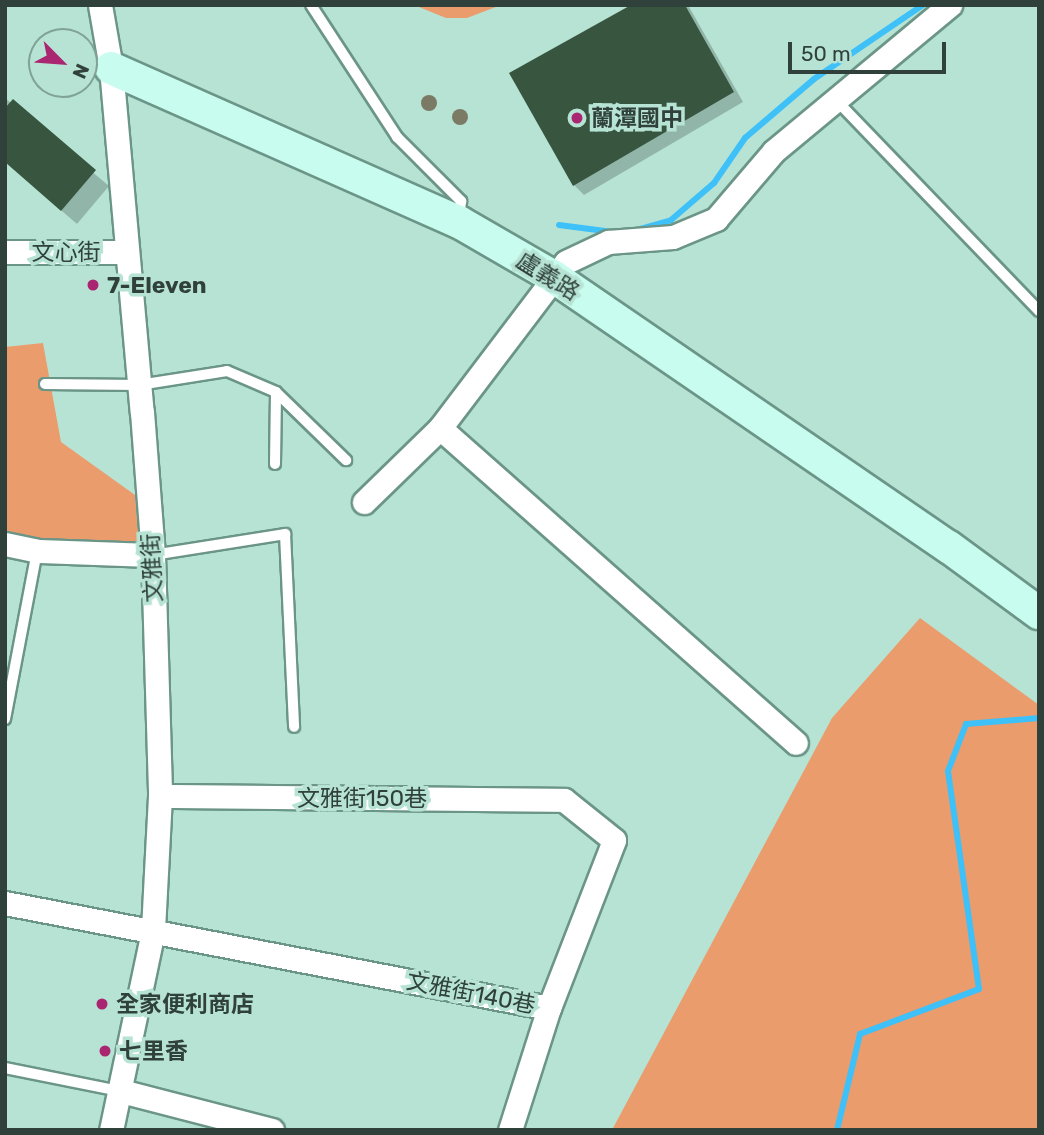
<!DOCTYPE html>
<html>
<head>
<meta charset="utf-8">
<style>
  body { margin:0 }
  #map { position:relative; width:1044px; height:1135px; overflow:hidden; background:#b7e3d4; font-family:Rubik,"Noto Sans TC",sans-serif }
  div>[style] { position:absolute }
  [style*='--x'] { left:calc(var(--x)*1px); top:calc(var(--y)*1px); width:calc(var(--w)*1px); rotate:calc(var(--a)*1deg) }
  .green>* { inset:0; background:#ea9c6d }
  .shadow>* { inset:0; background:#0003 }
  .stream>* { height:6px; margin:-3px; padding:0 3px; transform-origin:3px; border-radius:3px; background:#3ec0f8 }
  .building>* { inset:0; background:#37553f }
  .roads { filter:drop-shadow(2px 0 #6b9587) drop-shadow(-2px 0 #6b9587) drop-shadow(0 2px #6b9587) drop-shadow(0 -2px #6b9587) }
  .lane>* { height:10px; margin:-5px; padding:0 5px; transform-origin:5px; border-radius:5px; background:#fff }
  .street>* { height:23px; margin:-11.5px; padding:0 11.5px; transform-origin:11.5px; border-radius:11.5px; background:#fff }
  .secondary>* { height:32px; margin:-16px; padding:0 16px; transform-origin:16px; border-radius:16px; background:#c7fcee }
  .trees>* { width:16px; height:16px; margin:-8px; border-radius:50%; background:#7a7a65 }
  .dots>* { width:19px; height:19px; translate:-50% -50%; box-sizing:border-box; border:4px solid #b7e3d4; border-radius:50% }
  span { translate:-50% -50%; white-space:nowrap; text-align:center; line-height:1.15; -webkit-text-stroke:7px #b7e3d4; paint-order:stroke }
  .poi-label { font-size:23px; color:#2f413a; font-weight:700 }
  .left { translate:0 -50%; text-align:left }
  .street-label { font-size:23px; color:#2f413a }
  .frame { position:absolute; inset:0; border:7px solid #2f413a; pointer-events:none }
  .north { position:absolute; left:28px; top:28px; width:70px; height:70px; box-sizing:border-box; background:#b7e3d4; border:2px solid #81a296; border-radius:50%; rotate:115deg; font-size:19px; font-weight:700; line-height:28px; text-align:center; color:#2f413a }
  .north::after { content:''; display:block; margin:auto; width:24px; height:32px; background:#aa2670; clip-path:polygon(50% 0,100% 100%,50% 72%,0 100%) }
  .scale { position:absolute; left:788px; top:42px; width:158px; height:32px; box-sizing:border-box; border:4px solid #2f413a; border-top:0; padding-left:9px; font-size:21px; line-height:24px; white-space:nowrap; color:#2f413a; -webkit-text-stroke:5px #b7e3d4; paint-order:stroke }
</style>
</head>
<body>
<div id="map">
  <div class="green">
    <div style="clip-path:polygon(414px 5px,501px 5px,467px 18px,446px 18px)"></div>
    <div style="clip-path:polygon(43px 343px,61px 442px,135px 495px,139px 543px,62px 548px,5px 544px,5px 347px)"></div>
    <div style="clip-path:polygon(920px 618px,1039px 705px,1039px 1130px,612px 1130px,832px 718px)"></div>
  </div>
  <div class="shadow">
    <div style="clip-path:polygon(635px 5px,688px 5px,743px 102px,584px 195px,574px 185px)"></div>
    <div style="clip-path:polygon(5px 98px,109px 186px,77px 224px,5px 162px)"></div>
  </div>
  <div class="stream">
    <div style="--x:559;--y:225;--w:54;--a:7.4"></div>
    <div style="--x:637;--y:230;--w:35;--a:-16"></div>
    <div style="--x:671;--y:220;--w:57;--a:-40.7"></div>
    <div style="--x:714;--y:183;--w:55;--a:-55.4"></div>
    <div style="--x:745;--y:138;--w:91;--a:-40.5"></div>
    <div style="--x:814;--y:79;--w:132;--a:-34.2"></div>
    <div style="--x:837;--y:1130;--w:99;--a:-76.5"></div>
    <div style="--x:860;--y:1034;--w:127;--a:-20.7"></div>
    <div style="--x:979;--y:989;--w:220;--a:-98.1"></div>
    <div style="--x:948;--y:771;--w:50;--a:-69"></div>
    <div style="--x:966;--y:724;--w:73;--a:-4.7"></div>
  </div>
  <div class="building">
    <div style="clip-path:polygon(631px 5px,685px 5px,734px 92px,573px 186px,509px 73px)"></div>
    <div style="clip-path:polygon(13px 99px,96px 170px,61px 211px,5px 162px,5px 108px)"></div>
  </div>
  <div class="roads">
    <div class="lane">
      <div style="--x:311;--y:5;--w:158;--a:56.9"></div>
      <div style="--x:397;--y:137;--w:91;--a:45"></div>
      <div style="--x:461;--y:201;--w:18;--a:96"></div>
      <div style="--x:836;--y:100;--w:293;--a:46.1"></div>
      <div style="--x:45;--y:384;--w:94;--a:0.6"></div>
      <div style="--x:139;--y:385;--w:89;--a:-9"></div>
      <div style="--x:227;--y:371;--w:53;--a:23.2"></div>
      <div style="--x:276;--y:392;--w:98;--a:44.2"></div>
      <div style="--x:275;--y:464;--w:72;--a:-89.2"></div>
      <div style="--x:153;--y:555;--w:134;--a:-9"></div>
      <div style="--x:285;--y:534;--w:193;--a:87.3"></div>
      <div style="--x:5;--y:719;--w:171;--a:-79.2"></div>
      <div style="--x:5;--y:1068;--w:116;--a:11.4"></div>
    </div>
    <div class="street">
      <div style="--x:100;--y:5;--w:64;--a:80.1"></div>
      <div style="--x:111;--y:68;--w:345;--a:84.9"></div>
      <div style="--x:142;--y:412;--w:143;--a:85.6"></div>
      <div style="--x:153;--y:555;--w:241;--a:88.3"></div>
      <div style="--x:160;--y:796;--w:135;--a:93"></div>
      <div style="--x:153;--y:931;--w:203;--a:101.9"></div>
      <div style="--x:5;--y:252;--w:122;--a:0"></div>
      <div style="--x:440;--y:428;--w:475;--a:41.5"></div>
      <div style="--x:364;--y:502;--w:106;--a:-44.2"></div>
      <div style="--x:440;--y:428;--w:208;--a:-52.8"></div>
      <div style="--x:566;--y:262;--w:47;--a:-25.5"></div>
      <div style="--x:608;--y:242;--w:65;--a:-4.4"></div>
      <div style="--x:673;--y:237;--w:47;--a:-22.7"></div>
      <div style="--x:716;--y:219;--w:89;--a:-49.5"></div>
      <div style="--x:774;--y:151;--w:229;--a:-39.7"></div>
      <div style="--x:5;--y:544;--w:33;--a:12"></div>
      <div style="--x:37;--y:551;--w:116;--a:2"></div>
      <div style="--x:5;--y:903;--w:554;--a:10.92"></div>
      <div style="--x:549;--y:1008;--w:180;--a:-68.8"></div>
      <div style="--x:614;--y:840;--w:64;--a:-141.3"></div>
      <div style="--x:564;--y:800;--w:404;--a:-179.4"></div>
      <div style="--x:121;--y:1091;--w:156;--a:14.5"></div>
      <div style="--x:510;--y:1130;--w:128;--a:-72.3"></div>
    </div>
    <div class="secondary">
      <div style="--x:111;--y:68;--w:381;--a:23.9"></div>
      <div style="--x:459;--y:222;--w:110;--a:30.1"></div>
      <div style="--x:554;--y:277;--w:478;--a:34.4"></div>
      <div style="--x:949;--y:547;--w:112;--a:36.3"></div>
    </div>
  </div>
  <div class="trees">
    <div style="left:429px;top:103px"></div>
    <div style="left:460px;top:117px"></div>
  </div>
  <div class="dots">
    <div style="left:577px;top:118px;background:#aa2670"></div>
    <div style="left:93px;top:285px;background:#aa2670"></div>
    <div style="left:102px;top:1004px;background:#aa2670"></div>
    <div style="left:105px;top:1051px;background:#aa2670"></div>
  </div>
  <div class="poi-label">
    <span class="left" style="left:591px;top:118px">蘭潭國中</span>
    <span class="left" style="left:107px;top:285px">7-Eleven</span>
    <span class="left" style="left:116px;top:1004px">全家便利商店</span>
    <span class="left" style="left:119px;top:1051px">七里香</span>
  </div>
  <div class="street-label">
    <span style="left:66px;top:252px">文心街</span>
    <span style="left:548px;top:276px;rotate:32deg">盧義路</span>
    <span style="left:152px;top:568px;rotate:-93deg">文雅街</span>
    <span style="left:362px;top:798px">文雅街150巷</span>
    <span style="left:471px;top:993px;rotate:11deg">文雅街140巷</span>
  </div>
  <div class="frame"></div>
  <div class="north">N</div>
  <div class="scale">50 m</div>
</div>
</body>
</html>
